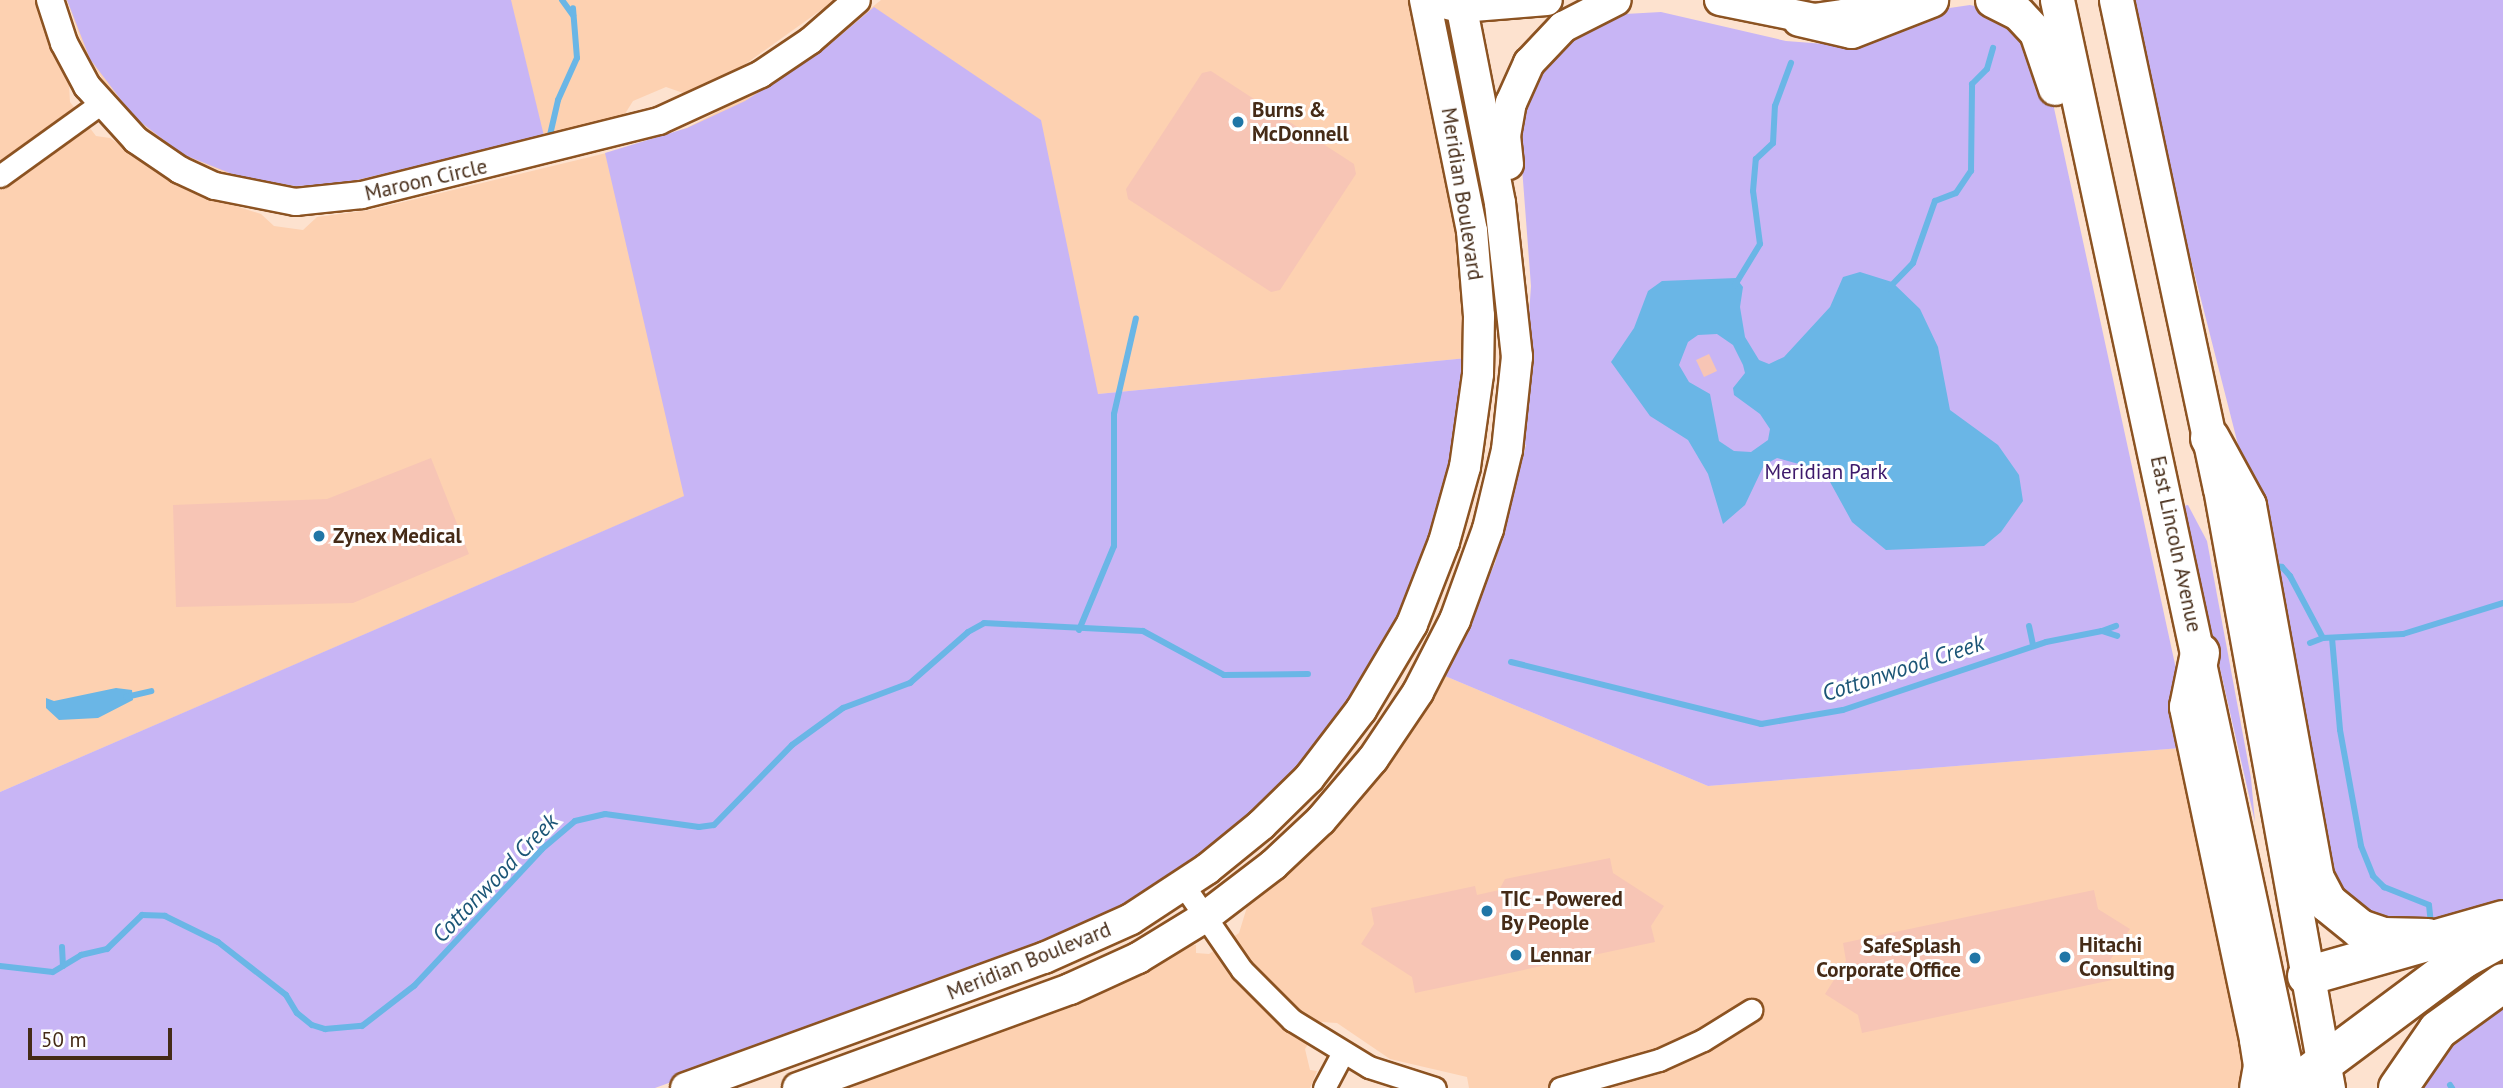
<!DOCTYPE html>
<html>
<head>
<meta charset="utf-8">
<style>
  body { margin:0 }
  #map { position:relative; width:2503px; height:1088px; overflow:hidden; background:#fde2cf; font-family:"PT Sans",sans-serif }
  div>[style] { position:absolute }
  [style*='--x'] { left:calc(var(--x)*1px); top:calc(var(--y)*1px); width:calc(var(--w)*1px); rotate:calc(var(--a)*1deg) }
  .built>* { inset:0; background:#fdd1b1 }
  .green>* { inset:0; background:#c8b5f5 }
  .water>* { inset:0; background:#6ab6e6 }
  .stream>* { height:6px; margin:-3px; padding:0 3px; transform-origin:3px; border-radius:3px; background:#6ab6e6 }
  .building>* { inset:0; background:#f7c5b5 }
  .roads { filter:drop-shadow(2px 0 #8c5322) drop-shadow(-2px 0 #8c5322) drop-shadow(0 2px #8c5322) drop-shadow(0 -2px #8c5322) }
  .minor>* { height:21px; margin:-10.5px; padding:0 10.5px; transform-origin:10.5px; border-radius:10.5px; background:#fff }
  .tertiary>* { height:26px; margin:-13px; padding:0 13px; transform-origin:13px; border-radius:13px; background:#fff }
  .secondary>* { height:30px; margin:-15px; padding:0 15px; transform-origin:15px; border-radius:15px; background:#fff }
  .primary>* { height:33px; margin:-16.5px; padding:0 16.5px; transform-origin:16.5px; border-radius:16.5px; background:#fff }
  .motorway>* { height:38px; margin:-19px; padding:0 19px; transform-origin:19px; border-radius:19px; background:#fff }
  .dots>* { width:19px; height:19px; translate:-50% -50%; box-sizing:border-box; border:4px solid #fff; border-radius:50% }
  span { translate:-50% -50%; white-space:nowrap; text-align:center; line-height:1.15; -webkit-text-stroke:6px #fff; paint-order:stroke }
  .poi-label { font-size:21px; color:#452b17; font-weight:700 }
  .left { translate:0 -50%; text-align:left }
  .right { translate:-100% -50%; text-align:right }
  .street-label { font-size:21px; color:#452b17 }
  .park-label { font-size:21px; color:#3d196b }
  .water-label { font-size:23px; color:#1b5576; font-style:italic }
  .scale { position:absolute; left:28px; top:1028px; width:144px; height:32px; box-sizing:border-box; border:4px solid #452b17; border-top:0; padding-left:9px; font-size:21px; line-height:24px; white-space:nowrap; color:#452b17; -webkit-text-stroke:5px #fff; paint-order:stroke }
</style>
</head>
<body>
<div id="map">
  <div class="built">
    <div style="clip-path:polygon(0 0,35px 0,48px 42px,69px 84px,70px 102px,96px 136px,110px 138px,186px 190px,261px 214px,274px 226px,303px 230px,317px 217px,370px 210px,623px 149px,687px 128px,790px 73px,881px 0,1415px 0,1460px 234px,1467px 358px,1098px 394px,685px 496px,0 792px)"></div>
    <div style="clip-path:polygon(67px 0,835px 0,740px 68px,686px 94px,666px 87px,633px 101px,623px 117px,359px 181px,311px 187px,228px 174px,182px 154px,153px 134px,103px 80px,84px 49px)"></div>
    <div style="clip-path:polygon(1445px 676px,1708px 786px,2193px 747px,2245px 1046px,2242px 1088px,1469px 1088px,1467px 1077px,1390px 1059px,1337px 1023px,1322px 1022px,1305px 1049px,1310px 1070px,1317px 1071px,1310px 1088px,833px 1088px,1184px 946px,1196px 945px,1196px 953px,1209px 954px,1239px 933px,1247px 907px,1323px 841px,1362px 797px,1406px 740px)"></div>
  </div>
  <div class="green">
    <div style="clip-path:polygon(67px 0,511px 0,544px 136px,336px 185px,295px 186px,242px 178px,182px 154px,134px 117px,90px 59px)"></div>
    <div style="clip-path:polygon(2132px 0,2503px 0,2503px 899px,2434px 918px,2435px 924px,2384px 928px,2337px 894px,2246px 476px,2179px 213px)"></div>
    <div style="clip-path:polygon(1970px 5px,1992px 10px,2044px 62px,2193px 747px,1708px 786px,1445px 676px,1495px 563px,1526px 445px,1520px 441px,1531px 286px,1519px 128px,1533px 79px,1567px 40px,1625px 14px,1661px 12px,1786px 41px,1838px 45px,1929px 11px)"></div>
    <div style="clip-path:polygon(874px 7px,1041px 120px,1098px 394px,1467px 358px,1458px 448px,1413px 595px,1337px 727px,1268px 803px,1158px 890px,1028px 952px,655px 1088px,0 1088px,0 792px,684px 496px,605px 153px,687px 128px,745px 101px,822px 51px)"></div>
    <div style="clip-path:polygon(2188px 505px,2207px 541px,2251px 778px,2255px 822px,2183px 506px)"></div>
    <div style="clip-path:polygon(2503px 1004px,2503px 1088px,2420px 1088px,2443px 1052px,2462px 1031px)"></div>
  </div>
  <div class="water">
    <div style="clip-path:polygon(evenodd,1860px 272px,1892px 282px,1920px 309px,1938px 347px,1950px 410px,1998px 445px,2019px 475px,2023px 501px,2001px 532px,1984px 546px,1886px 550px,1852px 522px,1824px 471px,1777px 458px,1764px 465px,1745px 505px,1723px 524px,1708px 474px,1688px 440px,1650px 416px,1611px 362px,1634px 328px,1648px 291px,1662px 281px,1736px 278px,1743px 287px,1740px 307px,1745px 337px,1759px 360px,1769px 364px,1784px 357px,1830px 307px,1843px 277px,1860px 272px,1717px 334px,1733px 345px,1743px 365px,1745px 373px,1733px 388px,1734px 395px,1760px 414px,1770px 429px,1768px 440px,1751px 452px,1734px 451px,1719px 441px,1710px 394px,1689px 382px,1679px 365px,1688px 342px,1698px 335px,1717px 334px)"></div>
    <div style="clip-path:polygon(116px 688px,132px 690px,133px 700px,98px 718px,59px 720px,46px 708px,46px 698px,54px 701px)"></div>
  </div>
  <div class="stream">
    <div style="--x:562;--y:0;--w:19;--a:54"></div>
    <div style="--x:550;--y:135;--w:36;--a:-77"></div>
    <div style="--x:558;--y:100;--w:46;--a:-65.7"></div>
    <div style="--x:577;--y:58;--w:50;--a:-94.6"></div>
    <div style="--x:1735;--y:285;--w:48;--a:-58.6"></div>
    <div style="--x:1760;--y:244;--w:53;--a:-97.5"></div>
    <div style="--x:1753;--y:191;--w:32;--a:-85"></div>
    <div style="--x:1756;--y:159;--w:23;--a:-43"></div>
    <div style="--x:1773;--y:143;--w:37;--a:-87"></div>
    <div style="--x:1775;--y:106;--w:46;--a:-69.6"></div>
    <div style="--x:1888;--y:289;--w:36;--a:-46"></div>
    <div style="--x:1913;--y:263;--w:66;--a:-70.5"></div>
    <div style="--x:1935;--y:201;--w:22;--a:-21"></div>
    <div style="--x:1956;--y:193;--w:27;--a:-56"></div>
    <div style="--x:1971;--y:171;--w:87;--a:-89.3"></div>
    <div style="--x:1972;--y:84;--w:21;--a:-45"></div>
    <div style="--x:1987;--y:69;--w:22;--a:-74"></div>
    <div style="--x:2271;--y:565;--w:11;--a:10"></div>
    <div style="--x:2282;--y:567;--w:12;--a:48"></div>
    <div style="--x:2290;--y:576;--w:70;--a:62"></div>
    <div style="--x:2029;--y:626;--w:19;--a:78"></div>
    <div style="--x:1079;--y:630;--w:91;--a:-67.4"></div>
    <div style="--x:1114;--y:546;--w:132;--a:-90"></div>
    <div style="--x:1114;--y:414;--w:98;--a:-77.1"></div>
    <div style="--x:2102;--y:631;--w:15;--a:-20"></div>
    <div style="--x:2332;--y:638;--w:92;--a:85"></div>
    <div style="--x:2340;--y:730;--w:118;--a:79.7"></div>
    <div style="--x:2361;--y:846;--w:32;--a:68"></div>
    <div style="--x:2373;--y:876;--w:16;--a:45"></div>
    <div style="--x:2384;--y:887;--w:48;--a:21.8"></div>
    <div style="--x:2429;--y:905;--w:19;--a:84"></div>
    <div style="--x:2310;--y:643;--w:14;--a:-21"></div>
    <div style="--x:2323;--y:638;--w:80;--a:-2.9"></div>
    <div style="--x:2403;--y:634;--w:105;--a:-17.2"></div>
    <div style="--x:1511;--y:662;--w:258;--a:13.9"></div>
    <div style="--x:1761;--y:724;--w:83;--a:-9.7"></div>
    <div style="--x:1843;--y:710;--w:214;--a:-18.5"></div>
    <div style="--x:2046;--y:642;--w:57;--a:-11.1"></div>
    <div style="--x:2102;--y:631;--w:16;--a:18"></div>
    <div style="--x:126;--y:697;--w:26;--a:-13"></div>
    <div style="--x:62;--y:947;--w:19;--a:87"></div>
    <div style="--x:0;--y:966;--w:53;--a:6.5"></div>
    <div style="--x:53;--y:972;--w:33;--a:-31"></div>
    <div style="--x:81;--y:955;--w:27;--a:-13"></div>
    <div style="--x:107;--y:949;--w:49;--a:-44.2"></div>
    <div style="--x:142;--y:915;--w:23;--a:2"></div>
    <div style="--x:165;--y:916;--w:59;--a:26.1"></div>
    <div style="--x:218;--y:942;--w:86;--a:37.9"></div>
    <div style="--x:286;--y:995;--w:21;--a:59"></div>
    <div style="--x:297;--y:1013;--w:19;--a:39"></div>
    <div style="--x:312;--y:1025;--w:14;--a:17"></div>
    <div style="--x:325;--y:1029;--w:37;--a:-5"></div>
    <div style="--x:362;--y:1026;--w:66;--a:-37.6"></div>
    <div style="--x:414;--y:986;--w:187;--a:-46.9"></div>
    <div style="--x:542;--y:849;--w:43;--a:-40.3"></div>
    <div style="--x:575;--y:821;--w:31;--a:-13"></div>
    <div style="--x:605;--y:814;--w:95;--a:7.9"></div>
    <div style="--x:699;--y:827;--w:15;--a:-8"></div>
    <div style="--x:714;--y:825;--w:112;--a:-45.7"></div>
    <div style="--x:792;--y:745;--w:63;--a:-36"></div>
    <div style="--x:843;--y:708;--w:72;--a:-20.5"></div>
    <div style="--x:910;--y:683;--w:77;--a:-41.3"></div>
    <div style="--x:968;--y:632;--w:18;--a:-29"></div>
    <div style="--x:984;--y:623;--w:159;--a:2.9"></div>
    <div style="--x:1143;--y:631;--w:92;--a:28.5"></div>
    <div style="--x:1224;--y:675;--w:84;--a:-0.7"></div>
    <div style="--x:2450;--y:1085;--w:4;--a:56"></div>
  </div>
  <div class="building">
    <div style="clip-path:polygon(1211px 71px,1354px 164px,1356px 174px,1280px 290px,1271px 292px,1128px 199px,1126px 189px,1202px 73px)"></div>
    <div style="clip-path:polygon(1709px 354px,1717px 371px,1704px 377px,1696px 360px)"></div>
    <div style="clip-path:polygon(431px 458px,469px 554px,353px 603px,176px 607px,173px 505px,327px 499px)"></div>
    <div style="clip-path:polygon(1610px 858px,1613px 873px,1664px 906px,1651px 926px,1655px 942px,1415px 993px,1412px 977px,1361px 944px,1374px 924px,1371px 908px,1475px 886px,1477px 895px,1499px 890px,1505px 879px)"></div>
    <div style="clip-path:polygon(2094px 890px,2098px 909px,2130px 929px,2109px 962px,2112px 980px,1862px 1033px,1858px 1015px,1825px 994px,1846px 961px,1843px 943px)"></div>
  </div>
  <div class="roads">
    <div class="minor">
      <div style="--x:0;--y:176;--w:123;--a:-35.8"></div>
      <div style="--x:1184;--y:886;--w:102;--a:55.4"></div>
      <div style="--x:1242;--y:970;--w:71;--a:45"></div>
      <div style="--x:1292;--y:1020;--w:90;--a:31.4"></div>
      <div style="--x:1369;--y:1067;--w:69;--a:17.7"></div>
      <div style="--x:1324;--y:1088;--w:40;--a:-62"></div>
      <div style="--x:1560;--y:1088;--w:103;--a:-15.8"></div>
      <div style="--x:1659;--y:1060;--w:48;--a:-24.4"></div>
      <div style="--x:1703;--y:1040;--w:57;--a:-32"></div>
    </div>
    <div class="tertiary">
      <div style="--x:50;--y:0;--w:45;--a:72"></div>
      <div style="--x:64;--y:43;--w:49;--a:61.9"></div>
      <div style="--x:87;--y:86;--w:73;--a:47.8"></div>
      <div style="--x:136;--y:140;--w:53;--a:34.3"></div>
      <div style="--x:180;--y:170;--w:38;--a:25"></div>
      <div style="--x:215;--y:186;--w:82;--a:11.3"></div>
      <div style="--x:295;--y:202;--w:67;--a:-6"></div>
      <div style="--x:362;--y:195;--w:306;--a:-14"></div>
      <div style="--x:659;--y:121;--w:112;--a:-24.7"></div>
      <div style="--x:761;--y:74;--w:59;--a:-34"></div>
      <div style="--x:810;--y:41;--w:62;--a:-41.1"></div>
    </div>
    <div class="secondary">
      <div style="--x:1720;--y:0;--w:96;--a:11.4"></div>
      <div style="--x:1814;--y:19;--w:30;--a:-8"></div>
      <div style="--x:1844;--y:15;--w:42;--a:-21"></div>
      <div style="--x:1443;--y:3;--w:18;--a:13"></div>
      <div style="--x:1461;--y:7;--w:86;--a:-4.7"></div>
      <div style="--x:1508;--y:164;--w:28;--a:-96"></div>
      <div style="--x:1505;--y:136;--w:34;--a:-80"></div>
      <div style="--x:1511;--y:103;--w:44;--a:-65.8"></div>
      <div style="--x:1529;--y:63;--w:50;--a:-46.6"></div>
      <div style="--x:1563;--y:27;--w:59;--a:-27"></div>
      <div style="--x:686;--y:1088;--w:381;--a:-20"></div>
      <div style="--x:1044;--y:958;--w:95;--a:-24.1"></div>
      <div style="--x:1131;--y:919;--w:91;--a:-33.3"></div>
      <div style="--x:1207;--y:869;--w:70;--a:-39.2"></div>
      <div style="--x:1261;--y:825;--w:67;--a:-44.4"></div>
      <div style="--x:1309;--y:778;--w:86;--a:-52.6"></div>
      <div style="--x:1361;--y:710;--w:100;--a:-59.3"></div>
      <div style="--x:1412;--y:624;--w:88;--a:-68.7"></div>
      <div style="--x:1444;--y:542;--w:78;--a:-74.4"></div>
      <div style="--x:1465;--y:467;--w:94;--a:-82"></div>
      <div style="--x:1478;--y:374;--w:58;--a:-89"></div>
      <div style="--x:1479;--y:316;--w:85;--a:-94.7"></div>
      <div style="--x:1472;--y:231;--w:236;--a:-101.5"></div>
      <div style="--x:798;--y:1088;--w:289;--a:-20"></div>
      <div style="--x:1070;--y:989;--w:75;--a:-24.5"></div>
      <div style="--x:1138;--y:958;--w:79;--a:-31.5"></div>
      <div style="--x:1205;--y:917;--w:86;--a:-37.4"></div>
      <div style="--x:1273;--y:865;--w:66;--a:-43.2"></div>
      <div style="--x:1321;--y:820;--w:80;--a:-49.6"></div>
      <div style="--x:1373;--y:759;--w:81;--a:-56.1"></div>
      <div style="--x:1418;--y:692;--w:81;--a:-62.8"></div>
      <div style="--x:1455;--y:620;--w:97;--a:-70.1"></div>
      <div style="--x:1488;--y:529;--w:81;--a:-76.5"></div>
      <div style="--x:1507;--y:450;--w:94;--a:-83.9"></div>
      <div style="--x:1517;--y:357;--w:155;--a:-96.3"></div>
      <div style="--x:1500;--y:203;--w:207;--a:-101.1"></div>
    </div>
    <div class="primary">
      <div style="--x:1992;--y:0;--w:29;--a:27"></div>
      <div style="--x:2018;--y:13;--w:26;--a:47"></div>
      <div style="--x:2036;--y:32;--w:59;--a:71.3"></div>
      <div style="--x:2057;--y:0;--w:1113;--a:77.91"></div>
      <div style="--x:2116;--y:0;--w:499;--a:78"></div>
      <div style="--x:2220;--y:488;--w:610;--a:79.8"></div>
      <div style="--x:1799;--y:19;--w:53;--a:13"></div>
      <div style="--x:1851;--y:31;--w:86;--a:-21.2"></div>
    </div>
    <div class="motorway">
      <div style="--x:2210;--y:438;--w:77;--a:61.4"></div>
      <div style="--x:2247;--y:506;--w:379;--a:79.7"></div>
      <div style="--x:2315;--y:879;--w:27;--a:62"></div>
      <div style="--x:2328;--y:903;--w:41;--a:39.1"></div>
      <div style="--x:2360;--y:929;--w:24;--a:19"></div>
      <div style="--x:2383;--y:937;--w:45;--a:1.3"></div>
      <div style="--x:2200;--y:653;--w:55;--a:101.5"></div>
      <div style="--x:2189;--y:707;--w:340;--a:78.1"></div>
      <div style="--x:2259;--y:1040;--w:26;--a:81"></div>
      <div style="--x:2263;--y:1066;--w:22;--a:100"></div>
      <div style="--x:2307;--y:976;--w:204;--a:-15.9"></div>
      <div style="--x:2290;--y:1088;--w:216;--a:-36.7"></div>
      <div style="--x:2463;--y:959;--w:46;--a:-28.8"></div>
      <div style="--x:2398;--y:1088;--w:70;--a:-55.4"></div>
      <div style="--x:2438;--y:1030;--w:80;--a:-35.9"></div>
    </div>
  </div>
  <div class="dots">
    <div style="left:1238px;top:122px;background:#2076a6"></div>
    <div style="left:319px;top:536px;background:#2076a6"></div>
    <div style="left:1487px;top:911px;background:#2076a6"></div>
    <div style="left:1516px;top:955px;background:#2076a6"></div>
    <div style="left:2065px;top:957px;background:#2076a6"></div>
    <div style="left:1975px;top:958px;background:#2076a6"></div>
  </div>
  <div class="poi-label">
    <span class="left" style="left:1252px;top:122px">Burns &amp;<br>McDonnell</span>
    <span class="left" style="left:333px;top:536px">Zynex Medical</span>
    <span class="left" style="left:1501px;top:911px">TIC - Powered<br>By People</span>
    <span class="left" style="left:2079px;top:957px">Hitachi<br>Consulting</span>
    <span class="right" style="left:1961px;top:958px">SafeSplash<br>Corporate Office</span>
    <span class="left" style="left:1530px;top:955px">Lennar</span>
  </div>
  <div class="street-label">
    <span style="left:426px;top:180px;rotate:-13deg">Maroon Circle</span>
    <span style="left:1462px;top:194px;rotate:81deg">Meridian Boulevard</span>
    <span style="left:2176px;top:544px;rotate:78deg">East Lincoln Avenue</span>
    <span style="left:1029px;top:961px;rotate:-22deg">Meridian Boulevard</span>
  </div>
  <div class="park-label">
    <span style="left:1826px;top:472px">Meridian Park</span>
  </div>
  <div class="water-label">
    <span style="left:1903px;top:668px;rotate:-18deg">Cottonwood Creek</span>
    <span style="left:495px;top:878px;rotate:-46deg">Cottonwood Creek</span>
  </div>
  <div class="scale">50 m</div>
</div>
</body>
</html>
